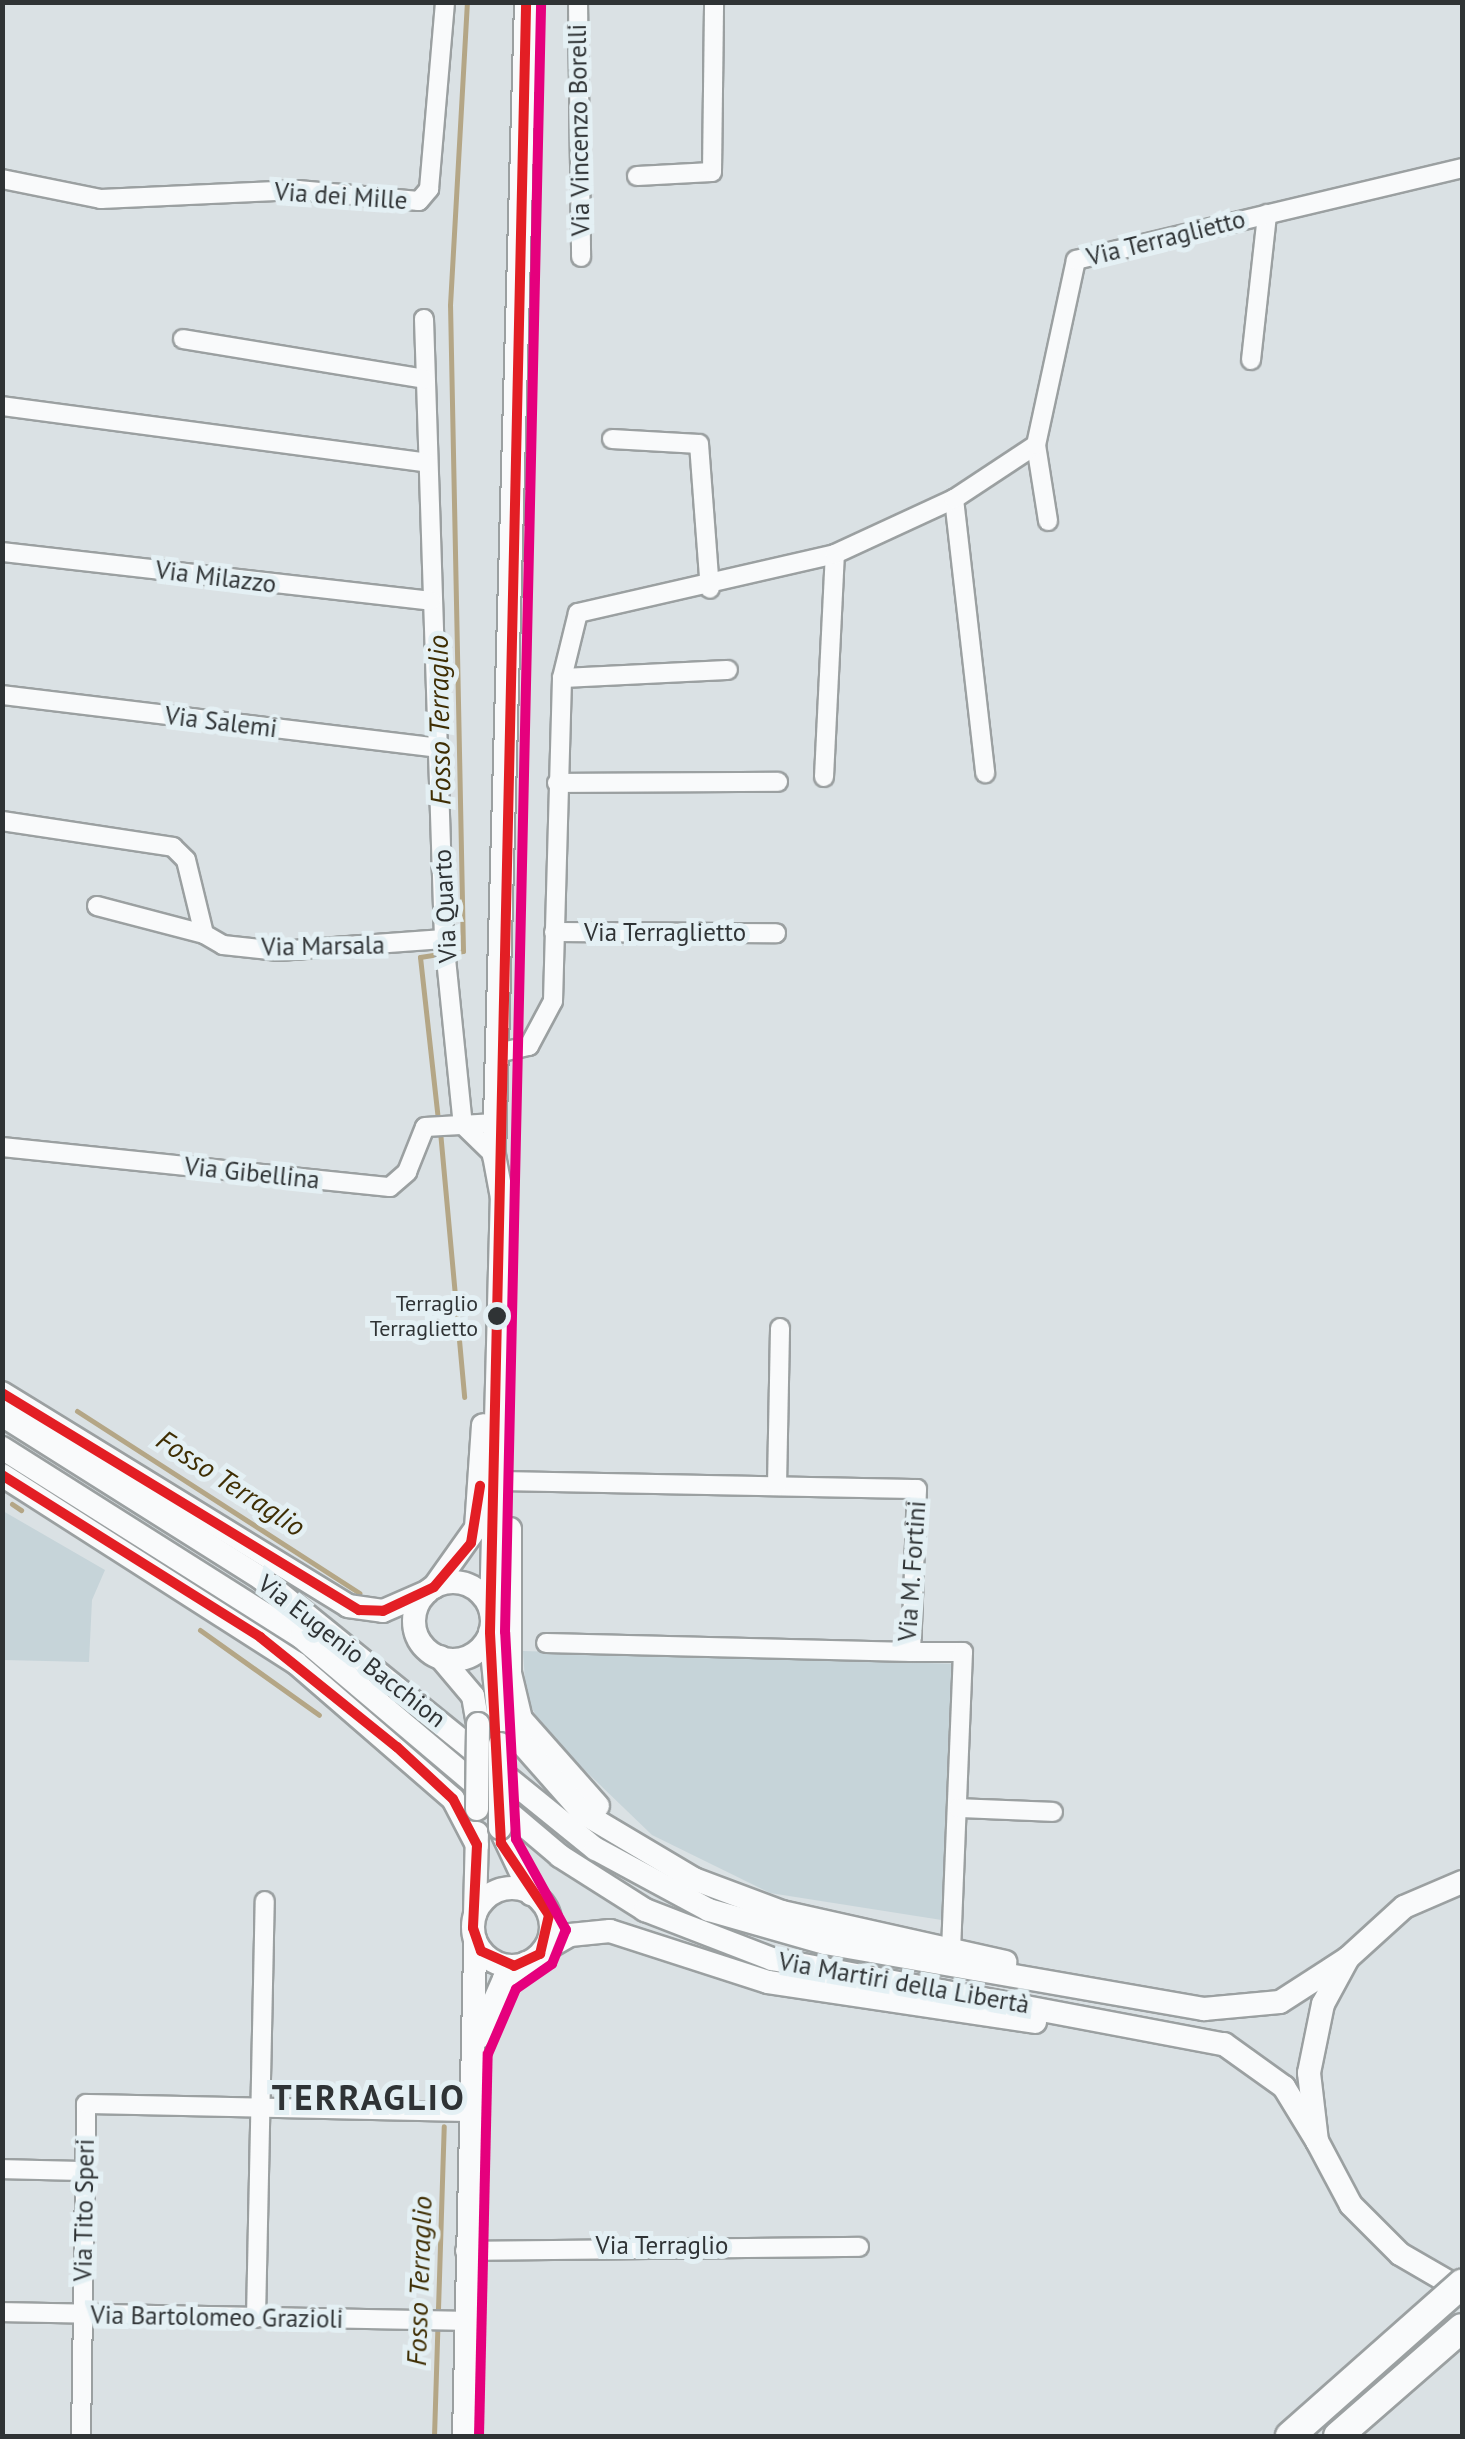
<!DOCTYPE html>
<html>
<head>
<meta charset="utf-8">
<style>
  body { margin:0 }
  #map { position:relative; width:1465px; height:2439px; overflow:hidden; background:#dae1e4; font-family:"PT Sans",sans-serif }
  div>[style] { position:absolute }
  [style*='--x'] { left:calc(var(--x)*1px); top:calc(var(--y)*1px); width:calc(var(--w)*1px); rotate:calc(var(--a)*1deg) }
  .built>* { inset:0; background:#c6d4d9 }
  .stream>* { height:5px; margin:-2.5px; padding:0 2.5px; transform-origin:2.5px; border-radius:2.5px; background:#b4a686 }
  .roads { filter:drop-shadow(2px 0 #9ba0a1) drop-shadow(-2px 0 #9ba0a1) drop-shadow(0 2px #9ba0a1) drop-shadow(0 -2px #9ba0a1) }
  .minor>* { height:18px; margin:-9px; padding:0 9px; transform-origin:9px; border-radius:9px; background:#f9fafb }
  .major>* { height:22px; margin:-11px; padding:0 11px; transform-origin:11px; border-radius:11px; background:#f9fafb }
  .major>.ring { margin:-11px; padding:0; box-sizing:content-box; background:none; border:22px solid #f9fafb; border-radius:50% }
  .highway>* { height:28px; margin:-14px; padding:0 14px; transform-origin:14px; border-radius:14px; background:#f9fafb }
  .bridges { filter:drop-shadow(2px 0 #9ba0a1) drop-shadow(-2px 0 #9ba0a1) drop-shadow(0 2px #9ba0a1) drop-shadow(0 -2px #9ba0a1) }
  .major-bridge>* { height:22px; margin:-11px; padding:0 11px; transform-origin:11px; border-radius:11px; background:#f9fafb }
  .highway-bridge>* { height:28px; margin:-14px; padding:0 14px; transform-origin:14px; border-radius:14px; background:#f9fafb }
  .bus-1>* { height:10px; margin:-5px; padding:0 5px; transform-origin:5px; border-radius:5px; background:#e31e24 }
  .bus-2>* { height:10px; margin:-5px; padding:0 5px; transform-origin:5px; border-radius:5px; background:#e5007d }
  .dots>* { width:28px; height:28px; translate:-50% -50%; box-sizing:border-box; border:5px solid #e4f0f4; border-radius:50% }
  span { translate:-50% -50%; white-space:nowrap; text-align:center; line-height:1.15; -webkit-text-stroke:10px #e4f0f4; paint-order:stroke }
  .bus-label { font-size:22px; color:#2f3335 }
  .right { translate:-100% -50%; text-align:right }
  .street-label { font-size:25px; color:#2f3335 }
  .water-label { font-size:28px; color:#3f2e03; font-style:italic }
  .district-label { font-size:35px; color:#2f3335; font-weight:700; letter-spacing:2.5px }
  .frame { position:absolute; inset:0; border:5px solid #2f3335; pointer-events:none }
</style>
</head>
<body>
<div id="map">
  <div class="built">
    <div style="clip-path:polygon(3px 1511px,105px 1570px,92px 1600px,89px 1662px,3px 1660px)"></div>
    <div style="clip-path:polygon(523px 1651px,959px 1664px,948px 1921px,770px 1893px,652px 1835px,543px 1730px,526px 1696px)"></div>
  </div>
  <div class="stream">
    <div style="--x:451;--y:953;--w:12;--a:-9"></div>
    <div style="--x:463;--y:951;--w:646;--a:-91.15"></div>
    <div style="--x:450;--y:305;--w:303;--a:-86.8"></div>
    <div style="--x:438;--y:1120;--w:164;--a:-96.3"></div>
    <div style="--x:420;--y:957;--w:20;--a:-9"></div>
    <div style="--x:440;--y:1131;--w:267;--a:84.8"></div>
    <div style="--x:77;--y:1411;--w:336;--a:32.8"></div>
    <div style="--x:12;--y:1504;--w:11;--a:34"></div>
    <div style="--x:200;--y:1630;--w:146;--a:35.5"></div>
    <div style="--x:434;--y:2436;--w:310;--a:-88.2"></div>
  </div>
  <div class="roads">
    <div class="minor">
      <div style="--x:578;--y:2;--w:255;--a:89.3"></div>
      <div style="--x:637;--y:176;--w:75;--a:-3.1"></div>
      <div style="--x:712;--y:172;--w:170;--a:-89.3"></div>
      <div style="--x:2;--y:179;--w:101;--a:11.4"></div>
      <div style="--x:101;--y:199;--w:197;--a:-2.6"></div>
      <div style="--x:298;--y:190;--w:121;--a:5.2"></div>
      <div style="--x:419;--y:201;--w:16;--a:-50"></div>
      <div style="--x:429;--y:189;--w:188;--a:-85.1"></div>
      <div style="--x:424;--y:319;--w:620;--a:88.15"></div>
      <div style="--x:444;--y:939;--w:187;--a:84.2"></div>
      <div style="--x:463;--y:1125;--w:43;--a:44.1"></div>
      <div style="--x:183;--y:339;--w:245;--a:9.4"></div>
      <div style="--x:1251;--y:360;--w:147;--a:-83.7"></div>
      <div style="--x:2;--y:406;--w:429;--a:7.6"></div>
      <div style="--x:612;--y:439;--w:87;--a:3.3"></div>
      <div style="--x:699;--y:444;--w:145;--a:85.7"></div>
      <div style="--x:1036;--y:445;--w:77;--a:81"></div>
      <div style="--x:954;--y:499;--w:276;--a:83.5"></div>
      <div style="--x:2;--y:552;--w:432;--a:6.5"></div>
      <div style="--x:562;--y:678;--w:166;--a:-2.8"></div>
      <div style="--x:2;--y:695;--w:440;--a:6.9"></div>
      <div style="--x:824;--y:777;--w:223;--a:-87.2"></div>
      <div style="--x:557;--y:783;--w:221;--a:-0.3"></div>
      <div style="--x:2;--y:821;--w:173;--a:8.6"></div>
      <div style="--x:173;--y:847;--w:18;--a:45"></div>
      <div style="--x:186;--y:860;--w:76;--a:76.3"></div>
      <div style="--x:204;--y:934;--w:22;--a:30"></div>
      <div style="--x:223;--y:945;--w:56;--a:6.1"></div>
      <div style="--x:279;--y:951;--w:165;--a:-4.2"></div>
      <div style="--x:97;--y:906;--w:111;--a:14.7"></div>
      <div style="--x:554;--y:932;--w:222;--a:0.3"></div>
      <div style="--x:498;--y:1053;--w:32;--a:-13"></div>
      <div style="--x:529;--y:1046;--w:51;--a:-61.9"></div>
      <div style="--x:553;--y:1001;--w:323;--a:-88.4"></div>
      <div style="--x:562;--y:678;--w:67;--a:-76.2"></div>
      <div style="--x:578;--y:613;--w:264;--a:-12.9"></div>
      <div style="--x:835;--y:554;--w:131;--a:-24.8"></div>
      <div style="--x:954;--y:499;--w:98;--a:-33.4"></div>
      <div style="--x:1036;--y:445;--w:189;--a:-77.8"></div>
      <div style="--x:1076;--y:260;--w:397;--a:-13.4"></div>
      <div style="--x:2;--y:1147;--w:390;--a:5.9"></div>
      <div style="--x:390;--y:1187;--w:23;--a:-41"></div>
      <div style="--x:407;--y:1172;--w:48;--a:-68.2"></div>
      <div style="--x:425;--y:1127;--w:71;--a:-3.2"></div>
      <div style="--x:497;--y:1481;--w:420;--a:1.1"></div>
      <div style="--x:917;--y:1489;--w:163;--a:92.1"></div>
      <div style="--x:911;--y:1652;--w:365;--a:-178.6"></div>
      <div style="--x:777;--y:1486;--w:158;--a:-88.9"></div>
      <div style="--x:911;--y:1652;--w:52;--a:0"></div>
      <div style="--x:963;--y:1652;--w:294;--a:92.3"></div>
      <div style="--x:958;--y:1808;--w:95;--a:2.4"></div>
      <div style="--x:2;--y:2169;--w:81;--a:1.4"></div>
      <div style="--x:465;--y:2251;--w:394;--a:-0.6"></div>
      <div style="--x:2;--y:2312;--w:461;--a:1.1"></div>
      <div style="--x:256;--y:2318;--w:417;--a:-88.8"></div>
      <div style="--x:81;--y:2436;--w:332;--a:-89.1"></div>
      <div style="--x:86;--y:2104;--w:384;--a:1.2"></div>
    </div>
    <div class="major">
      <div style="--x:2;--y:1393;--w:406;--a:31.6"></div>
      <div style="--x:348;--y:1606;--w:35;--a:8"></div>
      <div style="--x:383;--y:1611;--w:48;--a:-23.4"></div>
      <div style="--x:2;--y:1415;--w:307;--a:32.2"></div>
      <div style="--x:262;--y:1579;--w:429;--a:39"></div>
      <div style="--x:596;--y:1849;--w:128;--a:28.4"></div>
      <div style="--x:709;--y:1910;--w:121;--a:15.9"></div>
      <div style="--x:825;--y:1943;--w:385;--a:9.9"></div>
      <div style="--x:1204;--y:2009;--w:76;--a:-5.3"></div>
      <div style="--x:1280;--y:2002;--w:81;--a:-32.9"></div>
      <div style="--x:2;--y:1448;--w:354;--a:32.3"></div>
      <div style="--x:301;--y:1637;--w:339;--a:40.2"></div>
      <div style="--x:560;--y:1856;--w:101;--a:32.4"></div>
      <div style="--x:645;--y:1910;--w:136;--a:21.1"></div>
      <div style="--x:772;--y:1959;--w:460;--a:10.7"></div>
      <div style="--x:1224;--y:2044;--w:74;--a:35.6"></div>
      <div style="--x:1284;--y:2087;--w:63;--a:58.6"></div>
      <div style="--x:2;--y:1475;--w:349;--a:32.6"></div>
      <div style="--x:296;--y:1663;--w:208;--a:40.9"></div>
      <div style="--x:453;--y:1799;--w:52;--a:62.4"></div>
      <div style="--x:510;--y:1529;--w:144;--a:90"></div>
      <div style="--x:510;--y:1673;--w:47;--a:76.6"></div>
      <div style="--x:521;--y:1719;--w:116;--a:48.5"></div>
      <div class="ring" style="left:414px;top:1582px;width:56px;height:56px"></div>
      <div style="--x:434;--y:1587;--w:72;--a:-54.6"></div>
      <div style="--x:476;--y:1528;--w:103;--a:-86.1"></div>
      <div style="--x:491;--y:1612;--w:414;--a:-88.5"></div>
      <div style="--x:502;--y:1198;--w:44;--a:-100.5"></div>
      <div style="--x:494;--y:1155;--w:1153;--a:-88.41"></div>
      <div style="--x:490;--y:1632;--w:101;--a:84.3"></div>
      <div style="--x:440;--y:1657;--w:51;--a:49.8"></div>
      <div style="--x:473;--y:1696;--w:28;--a:80"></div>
      <div style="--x:501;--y:1720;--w:124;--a:48.6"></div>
      <div style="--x:583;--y:1813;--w:129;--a:30.7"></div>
      <div style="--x:694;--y:1879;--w:94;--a:20.6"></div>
      <div style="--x:782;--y:1912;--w:229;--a:12.6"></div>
      <div style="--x:500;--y:1828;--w:73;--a:64.8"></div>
      <div style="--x:1462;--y:1882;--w:63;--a:156.7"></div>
      <div style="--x:1404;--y:1907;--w:76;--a:137.7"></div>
      <div style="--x:1348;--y:1958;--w:52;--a:118.5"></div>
      <div style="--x:1323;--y:2004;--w:70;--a:101.5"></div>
      <div style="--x:1309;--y:2073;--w:68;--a:83.3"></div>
      <div style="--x:1317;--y:2141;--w:72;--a:62"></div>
      <div style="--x:1351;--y:2205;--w:69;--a:45"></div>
      <div style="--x:1400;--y:2254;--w:72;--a:30.1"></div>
      <div class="ring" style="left:473px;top:1888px;width:56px;height:56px"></div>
      <div style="--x:475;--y:1914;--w:81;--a:-88.6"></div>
      <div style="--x:544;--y:1950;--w:30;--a:-30"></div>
      <div style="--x:570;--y:1935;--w:40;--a:-5.7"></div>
      <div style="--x:610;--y:1931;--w:166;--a:17.9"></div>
      <div style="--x:768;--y:1982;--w:270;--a:8.5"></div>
      <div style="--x:478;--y:2038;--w:64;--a:-66.2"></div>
      <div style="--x:504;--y:1979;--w:27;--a:-36"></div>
      <div style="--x:464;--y:2436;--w:495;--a:-88.7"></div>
    </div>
    <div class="highway">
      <div style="--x:1338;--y:2436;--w:164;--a:-41.1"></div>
    </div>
  </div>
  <div class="bridges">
    <div class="major-bridge">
      <div style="--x:500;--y:1744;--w:84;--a:90"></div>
      <div style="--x:477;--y:1809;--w:85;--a:-89.3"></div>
    </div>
    <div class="highway-bridge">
      <div style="--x:1290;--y:2436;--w:230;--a:-41.5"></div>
    </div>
  </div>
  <div class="bus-1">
    <div style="--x:2;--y:1393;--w:418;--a:31.3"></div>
    <div style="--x:359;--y:1610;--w:24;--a:2"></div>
    <div style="--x:383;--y:1611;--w:56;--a:-25.2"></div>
    <div style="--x:434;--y:1587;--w:57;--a:-49.9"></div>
    <div style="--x:471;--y:1543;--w:58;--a:-81"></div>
    <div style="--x:2;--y:1475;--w:305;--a:32.1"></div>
    <div style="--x:260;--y:1637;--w:176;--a:38.8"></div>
    <div style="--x:397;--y:1747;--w:76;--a:42.9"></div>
    <div style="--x:453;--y:1799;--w:52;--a:62.4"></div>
    <div style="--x:477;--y:1845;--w:83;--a:92.8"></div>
    <div style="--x:473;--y:1928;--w:24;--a:71"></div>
    <div style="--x:481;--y:1951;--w:36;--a:24"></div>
    <div style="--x:514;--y:1966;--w:29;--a:-25"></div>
    <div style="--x:540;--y:1954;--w:40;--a:-77"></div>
    <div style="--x:549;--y:1915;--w:87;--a:-123.7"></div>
    <div style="--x:501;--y:1843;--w:211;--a:-93"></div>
    <div style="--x:490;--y:1632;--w:1630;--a:-88.73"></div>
  </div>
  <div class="bus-2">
    <div style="--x:479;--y:2436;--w:382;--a:-88.7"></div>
    <div style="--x:488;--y:2054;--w:71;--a:-66.7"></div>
    <div style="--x:516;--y:1989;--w:44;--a:-34.8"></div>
    <div style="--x:552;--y:1964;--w:37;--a:-68"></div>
    <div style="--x:566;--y:1930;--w:104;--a:-118.8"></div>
    <div style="--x:516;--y:1839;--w:207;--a:-93"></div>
    <div style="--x:505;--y:1632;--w:1630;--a:-88.73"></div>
  </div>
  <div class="dots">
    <div style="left:497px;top:1316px;background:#2f3335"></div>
  </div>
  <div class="bus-label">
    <span class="right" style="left:478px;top:1316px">Terraglio<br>Terraglietto</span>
  </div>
  <div class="street-label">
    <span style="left:579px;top:130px;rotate:-91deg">Via Vincenzo Borelli</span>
    <span style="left:341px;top:196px;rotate:4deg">Via dei Mille</span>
    <span style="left:1166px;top:238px;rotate:-14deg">Via Terraglietto</span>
    <span style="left:216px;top:577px;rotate:7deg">Via Milazzo</span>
    <span style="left:221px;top:722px;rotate:7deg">Via Salemi</span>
    <span style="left:445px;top:906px;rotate:-93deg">Via Quarto</span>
    <span style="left:665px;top:932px">Via Terraglietto</span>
    <span style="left:323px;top:946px;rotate:-1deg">Via Marsala</span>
    <span style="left:252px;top:1173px;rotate:6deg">Via Gibellina</span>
    <span style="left:912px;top:1571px;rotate:-86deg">Via M. Fortini</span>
    <span style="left:352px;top:1651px;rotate:38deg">Via Eugenio Bacchion</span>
    <span style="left:904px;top:1983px;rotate:10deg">Via Martiri della Libertà</span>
    <span style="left:84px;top:2210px;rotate:-89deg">Via Tito Speri</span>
    <span style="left:662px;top:2245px">Via Terraglio</span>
    <span style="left:217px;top:2317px;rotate:1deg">Via Bartolomeo Grazioli</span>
  </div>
  <div class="water-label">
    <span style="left:439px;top:720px;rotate:-91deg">Fosso Terraglio</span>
    <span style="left:231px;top:1483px;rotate:33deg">Fosso Terraglio</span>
    <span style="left:419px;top:2281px;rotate:-88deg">Fosso Terraglio</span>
  </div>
  <div class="district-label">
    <span style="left:369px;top:2097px">TERRAGLIO</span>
  </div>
  <div class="frame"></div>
</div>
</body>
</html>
